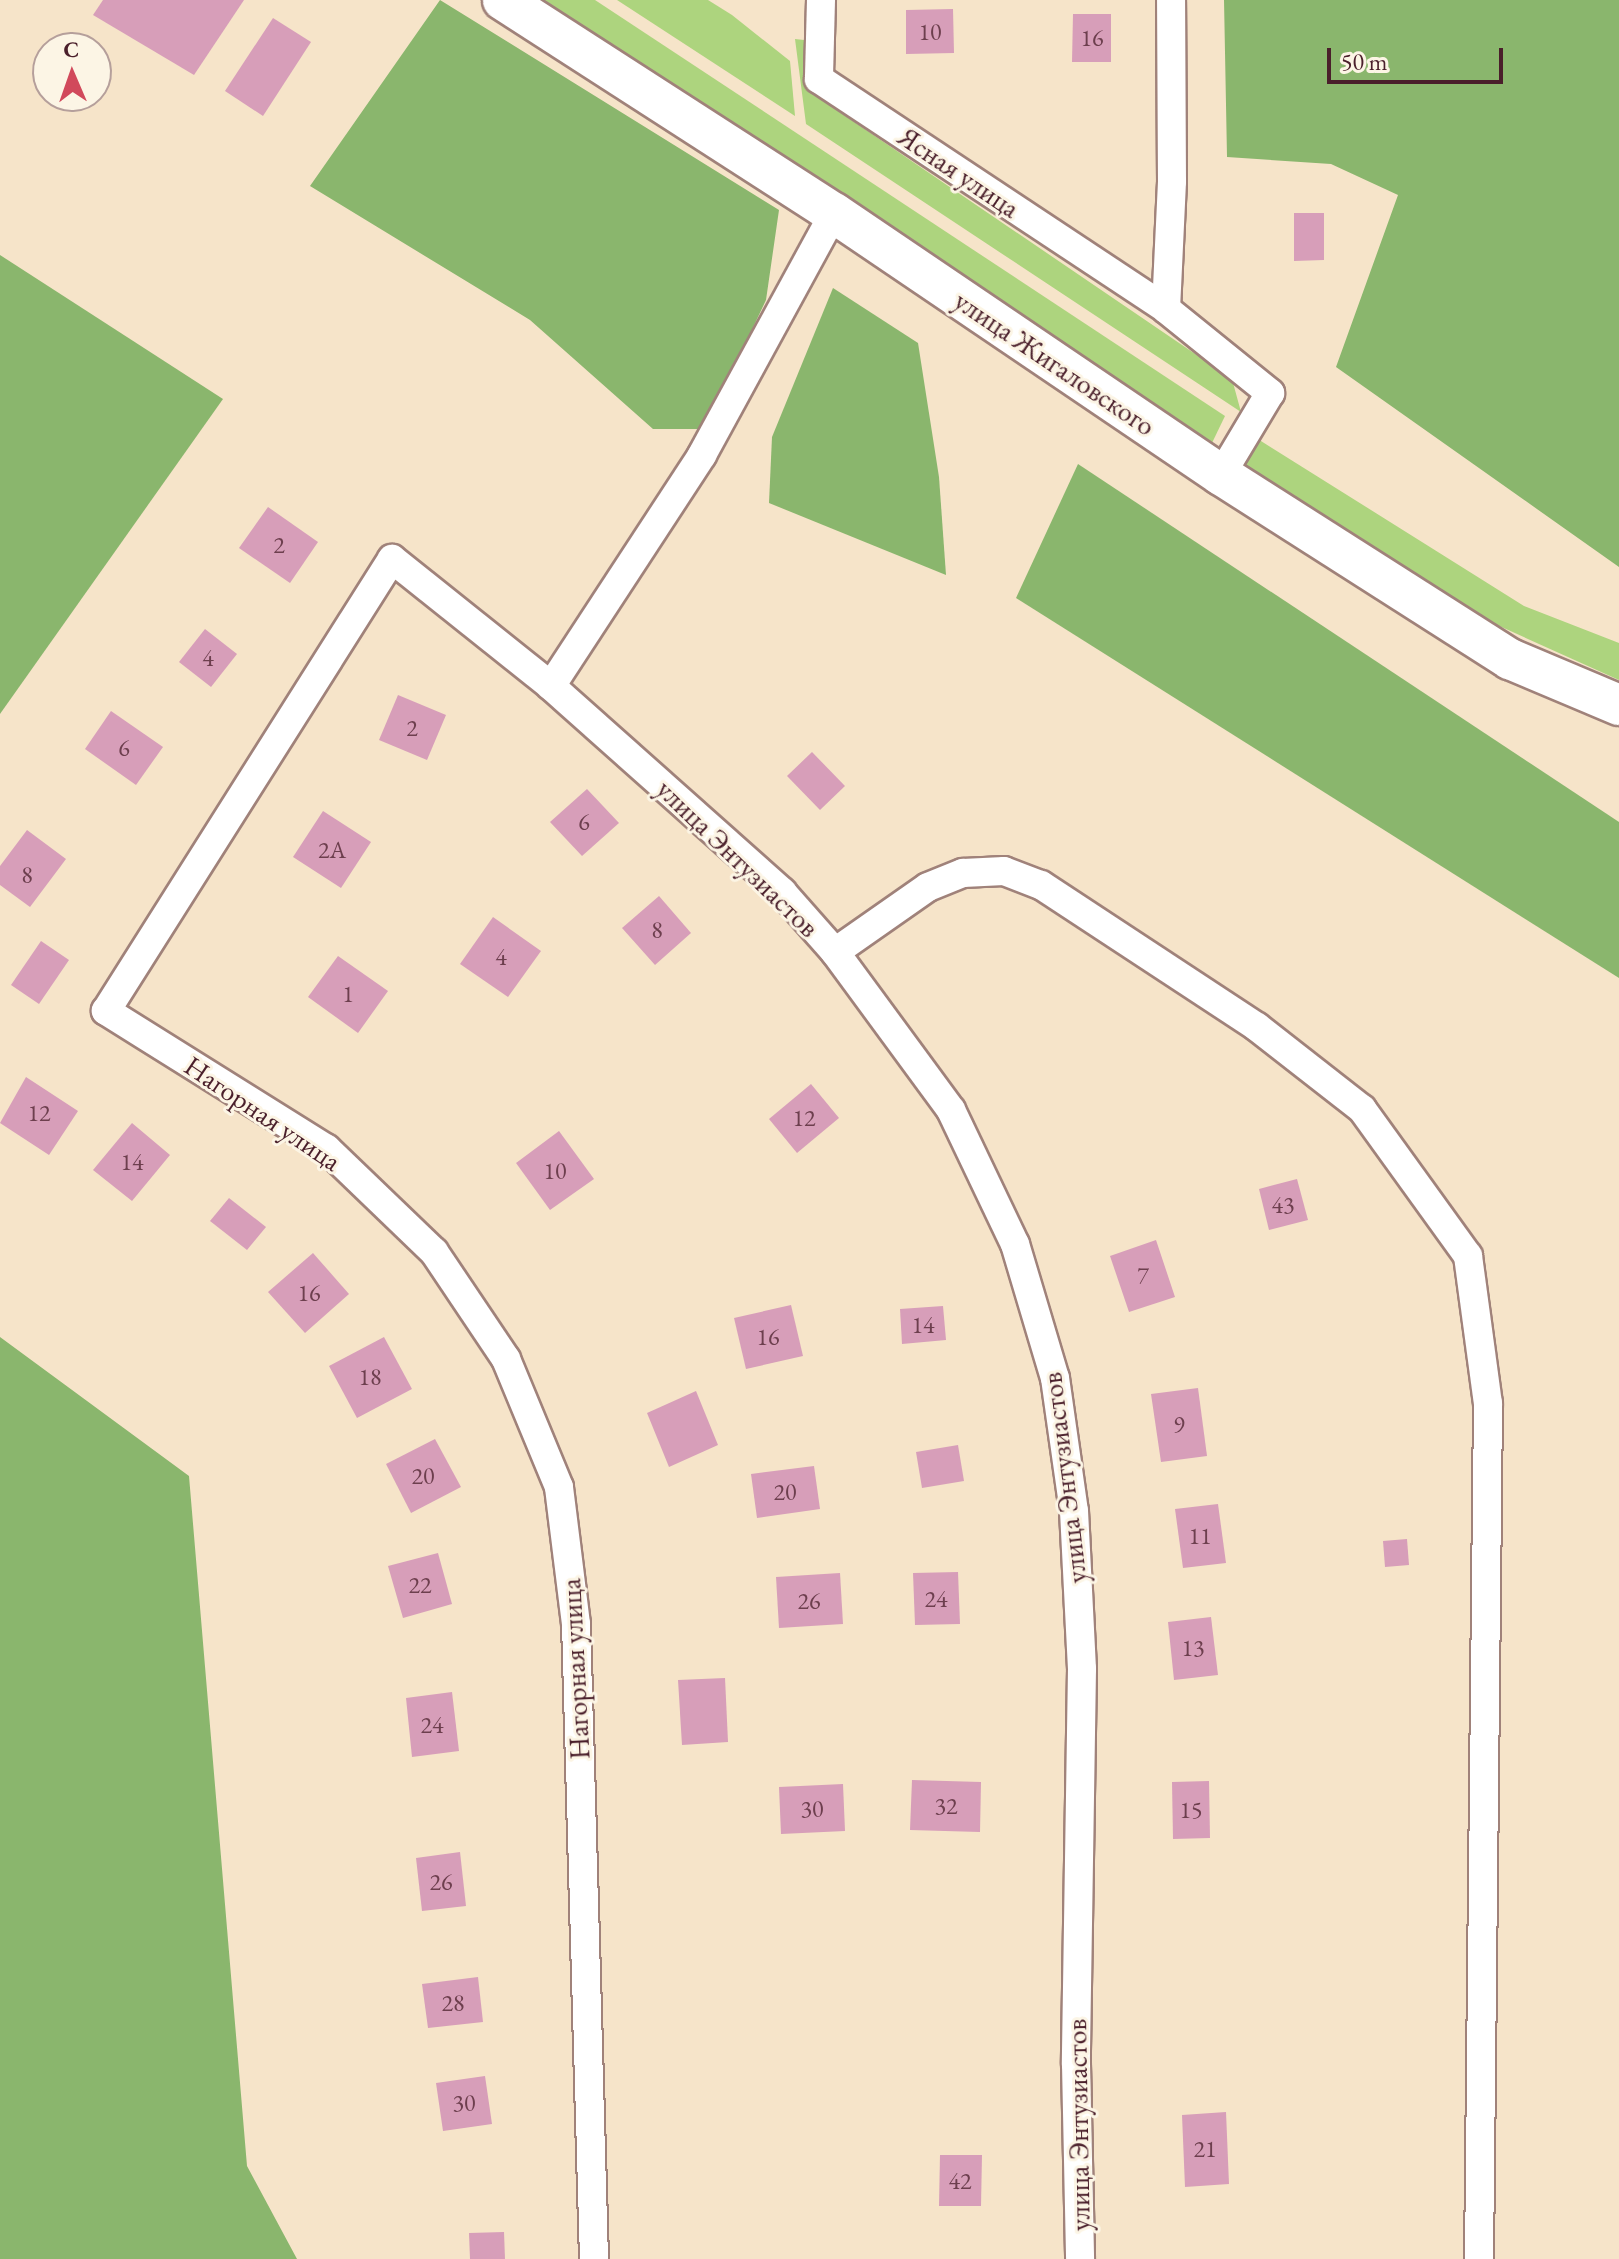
<!DOCTYPE html>
<html>
<head>
<meta charset="utf-8">
<style>
  body { margin:0 }
  #map { position:relative; width:1619px; height:2259px; overflow:hidden; background:#f6e4c9; font-family:"EB Garamond",serif }
  div>[style] { position:absolute }
  [style*='--x'] { left:calc(var(--x)*1px); top:calc(var(--y)*1px); width:calc(var(--w)*1px); rotate:calc(var(--a)*1deg) }
  .green>* { inset:0; background:#add47e }
  .forest>* { inset:0; background:#8ab66d }
  .building>* { inset:0; background:#d79eb9 }
  .roads { filter:drop-shadow(2px 0 #a0827a) drop-shadow(-2px 0 #a0827a) drop-shadow(0 2px #a0827a) drop-shadow(0 -2px #a0827a) }
  .minor>* { height:28px; margin:-14px; padding:0 14px; transform-origin:14px; border-radius:14px; background:#fff }
  .secondary>* { height:40px; margin:-20px; padding:0 20px; transform-origin:20px; border-radius:20px; background:#fff }
  span { translate:-50% -50%; white-space:nowrap; text-align:center; line-height:1.15; -webkit-text-stroke:6px #fcf5e5; paint-order:stroke }
  .number-label { font-size:24px; color:#6d3f4e }
  .number-label span { -webkit-text-stroke-width:0 }
  .street-label { font-size:28px; color:#4a1f2b }
  .north { position:absolute; left:32px; top:32px; width:80px; height:80px; box-sizing:border-box; background:#fcf5e5; border:2px solid #b59f9b; border-radius:50%; rotate:358deg; font-size:22px; font-weight:700; line-height:32px; text-align:center; color:#4a1f2b }
  .north::after { content:''; display:block; margin:auto; width:28px; height:36px; background:#d1495b; clip-path:polygon(50% 0,100% 100%,50% 72%,0 100%) }
  .scale { position:absolute; left:1327px; top:48px; width:176px; height:36px; box-sizing:border-box; border:4px solid #4a1f2b; border-top:0; padding-left:10px; font-size:24px; line-height:28px; white-space:nowrap; color:#4a1f2b; -webkit-text-stroke:6px #fcf5e5; paint-order:stroke }
</style>
</head>
<body>
<div id="map">
  <div class="green">
    <div style="clip-path:polygon(530px 0,595px 0,1225px 416px,1211px 445px)"></div>
    <div style="clip-path:polygon(617px 0,708px 0,732px 15px,790px 61px,795px 116px)"></div>
    <div style="clip-path:polygon(795px 39px,813px 41px,813px 82px,822px 100px,1232px 379px,1241px 412px,806px 124px)"></div>
    <div style="clip-path:polygon(1253px 436px,1524px 606px,1619px 643px,1619px 680px,1486px 620px,1242px 474px,1239px 456px)"></div>
  </div>
  <div class="forest">
    <div style="clip-path:polygon(440px 0,779px 210px,766px 300px,705px 429px,653px 429px,530px 320px,310px 186px)"></div>
    <div style="clip-path:polygon(1224px 0,1619px 0,1619px 567px,1336px 367px,1398px 195px,1331px 164px,1227px 157px)"></div>
    <div style="clip-path:polygon(0 255px,223px 399px,0 714px)"></div>
    <div style="clip-path:polygon(833px 288px,918px 343px,939px 477px,946px 575px,769px 503px,772px 437px)"></div>
    <div style="clip-path:polygon(1078px 464px,1619px 822px,1619px 978px,1016px 598px)"></div>
    <div style="clip-path:polygon(0 1337px,189px 1476px,247px 2166px,297px 2259px,0 2259px)"></div>
  </div>
  <div class="building">
    <div style="clip-path:polygon(103px 0,244px 0,194px 75px,93px 15px)"></div>
    <div style="clip-path:polygon(953px 9px,954px 53px,906px 54px,906px 10px)"></div>
    <div style="clip-path:polygon(1073px 14px,1111px 14px,1111px 62px,1072px 62px)"></div>
    <div style="clip-path:polygon(273px 18px,311px 42px,263px 116px,225px 91px)"></div>
    <div style="clip-path:polygon(1294px 213px,1324px 213px,1324px 260px,1294px 261px)"></div>
    <div style="clip-path:polygon(268px 507px,318px 542px,290px 583px,239px 548px)"></div>
    <div style="clip-path:polygon(205px 629px,237px 654px,211px 687px,179px 662px)"></div>
    <div style="clip-path:polygon(398px 695px,446px 715px,427px 760px,379px 740px)"></div>
    <div style="clip-path:polygon(111px 711px,163px 747px,136px 785px,85px 749px)"></div>
    <div style="clip-path:polygon(812px 752px,845px 786px,820px 810px,787px 776px)"></div>
    <div style="clip-path:polygon(587px 789px,619px 823px,582px 856px,550px 822px)"></div>
    <div style="clip-path:polygon(323px 811px,371px 842px,341px 888px,293px 857px)"></div>
    <div style="clip-path:polygon(27px 830px,66px 859px,30px 907px,0 885px,0 866px)"></div>
    <div style="clip-path:polygon(659px 896px,691px 933px,655px 965px,622px 928px)"></div>
    <div style="clip-path:polygon(493px 917px,541px 951px,508px 997px,460px 964px)"></div>
    <div style="clip-path:polygon(41px 941px,69px 960px,39px 1004px,11px 985px)"></div>
    <div style="clip-path:polygon(338px 956px,388px 991px,358px 1033px,308px 997px)"></div>
    <div style="clip-path:polygon(26px 1077px,78px 1111px,49px 1155px,0 1123px)"></div>
    <div style="clip-path:polygon(811px 1084px,839px 1118px,797px 1153px,769px 1119px)"></div>
    <div style="clip-path:polygon(132px 1123px,170px 1155px,132px 1201px,93px 1170px)"></div>
    <div style="clip-path:polygon(559px 1131px,594px 1179px,550px 1210px,516px 1163px)"></div>
    <div style="clip-path:polygon(1297px 1179px,1308px 1220px,1269px 1230px,1259px 1189px)"></div>
    <div style="clip-path:polygon(229px 1198px,266px 1227px,247px 1250px,210px 1221px)"></div>
    <div style="clip-path:polygon(1156px 1240px,1175px 1297px,1129px 1312px,1110px 1256px)"></div>
    <div style="clip-path:polygon(313px 1253px,349px 1294px,305px 1333px,268px 1292px)"></div>
    <div style="clip-path:polygon(791px 1305px,803px 1356px,746px 1369px,734px 1318px)"></div>
    <div style="clip-path:polygon(943px 1306px,946px 1340px,902px 1344px,900px 1309px)"></div>
    <div style="clip-path:polygon(384px 1337px,412px 1389px,357px 1418px,329px 1366px)"></div>
    <div style="clip-path:polygon(1198px 1388px,1207px 1456px,1161px 1462px,1151px 1394px)"></div>
    <div style="clip-path:polygon(696px 1391px,718px 1445px,669px 1467px,647px 1413px)"></div>
    <div style="clip-path:polygon(435px 1439px,461px 1487px,411px 1513px,386px 1464px)"></div>
    <div style="clip-path:polygon(958px 1445px,964px 1481px,922px 1488px,916px 1452px)"></div>
    <div style="clip-path:polygon(814px 1466px,820px 1509px,757px 1518px,751px 1474px)"></div>
    <div style="clip-path:polygon(1218px 1504px,1226px 1563px,1183px 1568px,1175px 1509px)"></div>
    <div style="clip-path:polygon(1407px 1539px,1409px 1565px,1385px 1567px,1383px 1541px)"></div>
    <div style="clip-path:polygon(438px 1553px,452px 1604px,403px 1618px,388px 1566px)"></div>
    <div style="clip-path:polygon(958px 1572px,960px 1624px,915px 1625px,913px 1573px)"></div>
    <div style="clip-path:polygon(840px 1573px,843px 1624px,779px 1628px,776px 1577px)"></div>
    <div style="clip-path:polygon(1211px 1617px,1218px 1675px,1174px 1680px,1168px 1622px)"></div>
    <div style="clip-path:polygon(725px 1678px,728px 1742px,682px 1745px,678px 1680px)"></div>
    <div style="clip-path:polygon(452px 1692px,459px 1751px,412px 1757px,406px 1698px)"></div>
    <div style="clip-path:polygon(912px 1780px,981px 1782px,980px 1832px,910px 1830px)"></div>
    <div style="clip-path:polygon(1209px 1781px,1210px 1838px,1173px 1839px,1172px 1782px)"></div>
    <div style="clip-path:polygon(843px 1784px,845px 1831px,781px 1834px,779px 1787px)"></div>
    <div style="clip-path:polygon(460px 1852px,466px 1906px,422px 1911px,416px 1858px)"></div>
    <div style="clip-path:polygon(478px 1977px,483px 2022px,428px 2028px,422px 1984px)"></div>
    <div style="clip-path:polygon(485px 2076px,492px 2124px,443px 2131px,436px 2083px)"></div>
    <div style="clip-path:polygon(1226px 2112px,1229px 2184px,1185px 2187px,1182px 2115px)"></div>
    <div style="clip-path:polygon(940px 2155px,982px 2155px,981px 2206px,939px 2206px)"></div>
    <div style="clip-path:polygon(504px 2232px,505px 2259px,470px 2259px,469px 2233px)"></div>
  </div>
  <div class="roads">
    <div class="minor">
      <div style="--x:821;--y:0;--w:79;--a:91.5"></div>
      <div style="--x:819;--y:79;--w:416;--a:33.5"></div>
      <div style="--x:1166;--y:309;--w:134;--a:38.9"></div>
      <div style="--x:1270;--y:393;--w:96;--a:120.9"></div>
      <div style="--x:1166;--y:309;--w:128;--a:-87.3"></div>
      <div style="--x:1172;--y:181;--w:181;--a:-90.3"></div>
      <div style="--x:551;--y:686;--w:276;--a:-56.8"></div>
      <div style="--x:702;--y:455;--w:276;--a:-61.4"></div>
      <div style="--x:835;--y:952;--w:113;--a:-35"></div>
      <div style="--x:928;--y:887;--w:38;--a:-22"></div>
      <div style="--x:963;--y:873;--w:41;--a:-2.8"></div>
      <div style="--x:1004;--y:871;--w:40;--a:21"></div>
      <div style="--x:1041;--y:885;--w:258;--a:33.3"></div>
      <div style="--x:1257;--y:1027;--w:133;--a:38"></div>
      <div style="--x:1362;--y:1109;--w:181;--a:54.2"></div>
      <div style="--x:1468;--y:1256;--w:148;--a:82.3"></div>
      <div style="--x:1488;--y:1403;--w:856;--a:90.6"></div>
      <div style="--x:594;--y:2259;--w:635;--a:-91.62"></div>
      <div style="--x:576;--y:1624;--w:138;--a:-97.1"></div>
      <div style="--x:559;--y:1487;--w:139;--a:-112.5"></div>
      <div style="--x:506;--y:1359;--w:129;--a:-123.9"></div>
      <div style="--x:434;--y:1252;--w:149;--a:-136.1"></div>
      <div style="--x:327;--y:1149;--w:261;--a:-148"></div>
      <div style="--x:106;--y:1011;--w:535;--a:-57.68"></div>
      <div style="--x:392;--y:559;--w:203;--a:38.6"></div>
      <div style="--x:551;--y:686;--w:310;--a:41.7"></div>
      <div style="--x:782;--y:892;--w:80;--a:48.5"></div>
      <div style="--x:835;--y:952;--w:196;--a:53.7"></div>
      <div style="--x:951;--y:1110;--w:148;--a:64.5"></div>
      <div style="--x:1015;--y:1244;--w:140;--a:73.4"></div>
      <div style="--x:1055;--y:1378;--w:134;--a:81.9"></div>
      <div style="--x:1074;--y:1511;--w:158;--a:87.1"></div>
      <div style="--x:1082;--y:1669;--w:395;--a:90.9"></div>
      <div style="--x:1076;--y:2064;--w:195;--a:88.8"></div>
    </div>
    <div class="secondary">
      <div style="--x:503;--y:0;--w:394;--a:32.8"></div>
      <div style="--x:834;--y:213;--w:467;--a:34.1"></div>
      <div style="--x:1221;--y:475;--w:343;--a:32.5"></div>
      <div style="--x:1510;--y:659;--w:118;--a:22.9"></div>
    </div>
  </div>
  <div class="number-label">
    <span style="left:930px;top:32px">10</span>
    <span style="left:1092px;top:38px">16</span>
    <span style="left:279px;top:545px">2</span>
    <span style="left:208px;top:658px">4</span>
    <span style="left:412px;top:728px">2</span>
    <span style="left:124px;top:748px">6</span>
    <span style="left:584px;top:822px">6</span>
    <span style="left:332px;top:850px">2А</span>
    <span style="left:27px;top:875px">8</span>
    <span style="left:657px;top:930px">8</span>
    <span style="left:501px;top:957px">4</span>
    <span style="left:348px;top:994px">1</span>
    <span style="left:39px;top:1113px">12</span>
    <span style="left:804px;top:1118px">12</span>
    <span style="left:132px;top:1162px">14</span>
    <span style="left:555px;top:1171px">10</span>
    <span style="left:1283px;top:1205px">43</span>
    <span style="left:1143px;top:1276px">7</span>
    <span style="left:309px;top:1293px">16</span>
    <span style="left:923px;top:1325px">14</span>
    <span style="left:768px;top:1337px">16</span>
    <span style="left:370px;top:1377px">18</span>
    <span style="left:1179px;top:1425px">9</span>
    <span style="left:423px;top:1476px">20</span>
    <span style="left:785px;top:1492px">20</span>
    <span style="left:1200px;top:1536px">11</span>
    <span style="left:420px;top:1585px">22</span>
    <span style="left:936px;top:1599px">24</span>
    <span style="left:809px;top:1601px">26</span>
    <span style="left:1193px;top:1648px">13</span>
    <span style="left:432px;top:1725px">24</span>
    <span style="left:946px;top:1806px">32</span>
    <span style="left:812px;top:1809px">30</span>
    <span style="left:1191px;top:1810px">15</span>
    <span style="left:441px;top:1882px">26</span>
    <span style="left:453px;top:2003px">28</span>
    <span style="left:464px;top:2103px">30</span>
    <span style="left:1205px;top:2149px">21</span>
    <span style="left:960px;top:2181px">42</span>
  </div>
  <div class="street-label">
    <span style="left:959px;top:172px;rotate:34deg">Ясная улица</span>
    <span style="left:1055px;top:363px;rotate:34deg">улица Жигаловского</span>
    <span style="left:738px;top:858px;rotate:44deg">улица Энтузиастов</span>
    <span style="left:263px;top:1113px;rotate:34deg">Нагорная улица</span>
    <span style="left:1064px;top:1478px;rotate:-97deg">улица Энтузиастов</span>
    <span style="left:575px;top:1669px;rotate:-93deg">Нагорная улица</span>
    <span style="left:1078px;top:2125px;rotate:-91deg">улица Энтузиастов</span>
  </div>
  <div class="north">С</div>
  <div class="scale">50 m</div>
</div>
</body>
</html>
